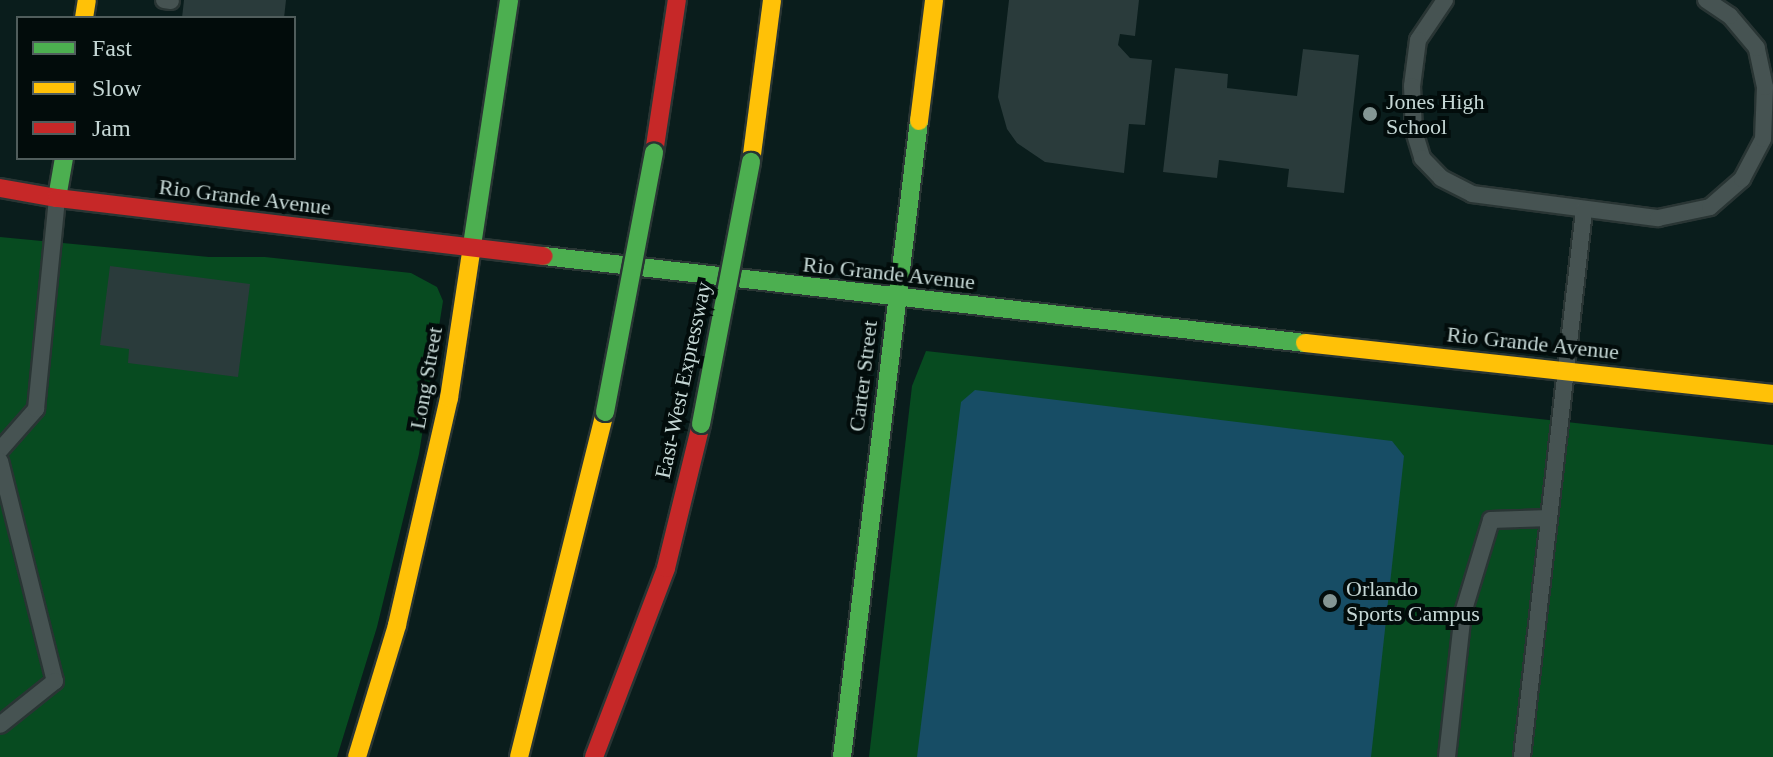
<!DOCTYPE html>
<html>
<head>
<meta charset="utf-8">
<style>
  body { margin:0 }
  #map { position:relative; width:1773px; height:757px; overflow:hidden; background:#0a1d1c; font-family:"Times New Roman",serif }
  div>[style] { position:absolute }
  [style*='--x'] { left:calc(var(--x)*1px); top:calc(var(--y)*1px); width:calc(var(--w)*1px); rotate:calc(var(--a)*1deg) }
  .green>* { inset:0; background:#074b20 }
  .water>* { inset:0; background:#174d65 }
  .building>* { inset:0; background:#2a3b3b }
  .roads { filter:drop-shadow(2px 0 #293534) drop-shadow(-2px 0 #293534) drop-shadow(0 2px #293534) drop-shadow(0 -2px #293534) }
  .lane>* { height:16px; margin:-8px; padding:0 8px; transform-origin:8px; border-radius:8px; background:#465352 }
  .fast>* { height:18px; margin:-9px; padding:0 9px; transform-origin:9px; border-radius:9px; background:#4caf50 }
  .slow>* { height:18px; margin:-9px; padding:0 9px; transform-origin:9px; border-radius:9px; background:#ffc107 }
  .jam>* { height:18px; margin:-9px; padding:0 9px; transform-origin:9px; border-radius:9px; background:#c62828 }
  .bridges { filter:drop-shadow(2px 0 #293534) drop-shadow(-2px 0 #293534) drop-shadow(0 2px #293534) drop-shadow(0 -2px #293534) }
  .fast-bridge>* { height:18px; margin:-9px; padding:0 9px; transform-origin:9px; border-radius:9px; background:#4caf50 }
  .dots>* { width:22px; height:22px; translate:-50% -50%; box-sizing:border-box; border:4px solid #020c0b; border-radius:50% }
  span { translate:-50% -50%; white-space:nowrap; text-align:center; line-height:1.15; -webkit-text-stroke:8px #020c0b; paint-order:stroke }
  .poi-label { font-size:22px; color:#c5d7d5 }
  .left { translate:0 -50%; text-align:left }
  .street-label { font-size:22px; color:#c5d7d5 }
  .legend { position:absolute; left:16px; top:16px; width:280px; height:144px; box-sizing:border-box; background:#020c0b; border:2px solid #505d5c; margin:0; padding:10px 14px; list-style:none; font-size:24px; color:#c5d7d5 }
  .legend li { display:flex; align-items:center; gap:16px; height:40px }
  .legend b { width:40px; border:2px solid #505d5c }
</style>
</head>
<body>
<div id="map">
  <div class="green">
    <div style="clip-path:polygon(0 237px,209px 257px,265px 257px,411px 273px,437px 287px,443px 301px,419px 454px,377px 627px,337px 757px,0 757px)"></div>
    <div style="clip-path:polygon(926px 351px,1773px 445px,1773px 757px,869px 757px,912px 386px)"></div>
  </div>
  <div class="water">
    <div style="clip-path:polygon(975px 390px,1392px 441px,1404px 456px,1371px 757px,917px 757px,961px 402px)"></div>
  </div>
  <div class="building">
    <div style="clip-path:polygon(184px 0,286px 0,284px 18px,182px 18px)"></div>
    <div style="clip-path:polygon(1009px 0,1139px 0,1135px 36px,1120px 34px,1118px 45px,1130px 58px,1152px 60px,1145px 125px,1129px 124px,1124px 173px,1045px 162px,1017px 143px,1007px 129px,998px 97px)"></div>
    <div style="clip-path:polygon(1303px 49px,1359px 55px,1344px 193px,1287px 187px,1289px 169px,1219px 160px,1217px 178px,1163px 172px,1175px 68px,1228px 74px,1227px 88px,1297px 96px)"></div>
    <div style="clip-path:polygon(110px 266px,250px 284px,238px 377px,128px 363px,129px 349px,100px 345px)"></div>
  </div>
  <div class="roads">
    <div class="lane">
      <div style="--x:164;--y:0;--w:7;--a:8"></div>
      <div style="--x:1445;--y:0;--w:48;--a:124"></div>
      <div style="--x:1418;--y:40;--w:46;--a:97.4"></div>
      <div style="--x:1412;--y:86;--w:45;--a:87.5"></div>
      <div style="--x:1414;--y:131;--w:28;--a:73"></div>
      <div style="--x:1422;--y:158;--w:28;--a:46"></div>
      <div style="--x:1441;--y:178;--w:35;--a:27"></div>
      <div style="--x:1472;--y:194;--w:188;--a:7.4"></div>
      <div style="--x:1658;--y:218;--w:53;--a:-11.9"></div>
      <div style="--x:1710;--y:207;--w:43;--a:-41.2"></div>
      <div style="--x:1742;--y:179;--w:45;--a:-62.3"></div>
      <div style="--x:1763;--y:139;--w:52;--a:-87.8"></div>
      <div style="--x:1765;--y:87;--w:40;--a:-102"></div>
      <div style="--x:1757;--y:48;--w:42;--a:-130.2"></div>
      <div style="--x:1730;--y:16;--w:29;--a:-146"></div>
      <div style="--x:0;--y:450;--w:55;--a:-48.7"></div>
      <div style="--x:36;--y:409;--w:212;--a:-84.3"></div>
      <div style="--x:0;--y:461;--w:227;--a:76"></div>
      <div style="--x:55;--y:681;--w:70;--a:141.3"></div>
      <div style="--x:1447;--y:757;--w:145;--a:-83.7"></div>
      <div style="--x:1463;--y:613;--w:97;--a:-73.2"></div>
      <div style="--x:1491;--y:520;--w:58;--a:-2"></div>
      <div style="--x:1522;--y:757;--w:551;--a:-83.53"></div>
    </div>
    <div class="fast">
      <div style="--x:57;--y:198;--w:41;--a:-80.1"></div>
      <div style="--x:471;--y:252;--w:255;--a:-81.4"></div>
      <div style="--x:544;--y:256;--w:766;--a:6.52"></div>
      <div style="--x:842;--y:757;--w:641;--a:-83.1"></div>
    </div>
    <div class="slow">
      <div style="--x:84;--y:18;--w:18;--a:-81"></div>
      <div style="--x:919;--y:121;--w:122;--a:-82.9"></div>
      <div style="--x:751;--y:162;--w:163;--a:-82.6"></div>
      <div style="--x:1305;--y:343;--w:471;--a:6.2"></div>
      <div style="--x:357;--y:757;--w:138;--a:-73.1"></div>
      <div style="--x:397;--y:625;--w:233;--a:-77.1"></div>
      <div style="--x:449;--y:398;--w:148;--a:-81.4"></div>
      <div style="--x:519;--y:757;--w:356;--a:-76"></div>
    </div>
    <div class="jam">
      <div style="--x:654;--y:153;--w:155;--a:-81.5"></div>
      <div style="--x:0;--y:188;--w:58;--a:10"></div>
      <div style="--x:57;--y:198;--w:490;--a:6.8"></div>
      <div style="--x:594;--y:757;--w:202;--a:-69.1"></div>
      <div style="--x:666;--y:568;--w:148;--a:-76.3"></div>
    </div>
  </div>
  <div class="bridges">
    <div class="fast-bridge">
      <div style="--x:605;--y:412;--w:264;--a:-79.3"></div>
      <div style="--x:701;--y:424;--w:267;--a:-79.2"></div>
    </div>
  </div>
  <div class="dots">
    <div style="left:1370px;top:114px;background:#849694"></div>
    <div style="left:1330px;top:601px;background:#849694"></div>
  </div>
  <div class="poi-label">
    <span class="left" style="left:1386px;top:114px">Jones High<br>School</span>
    <span class="left" style="left:1346px;top:601px">Orlando<br>Sports Campus</span>
  </div>
  <div class="street-label">
    <span style="left:245px;top:197px;rotate:7deg">Rio Grande Avenue</span>
    <span style="left:889px;top:273px;rotate:6deg">Rio Grande Avenue</span>
    <span style="left:1533px;top:343px;rotate:6deg">Rio Grande Avenue</span>
    <span style="left:863px;top:376px;rotate:-83deg">Carter Street</span>
    <span style="left:426px;top:378px;rotate:-80deg">Long Street</span>
    <span style="left:683px;top:380px;rotate:-78deg">East-West Expressway</span>
  </div>
  <ul class="legend">
  <li><b style="height:10px;background:#4caf50"></b>Fast</li>
  <li><b style="height:10px;background:#ffc107"></b>Slow</li>
  <li><b style="height:10px;background:#c62828"></b>Jam</li>
  </ul>
</div>
</body>
</html>
